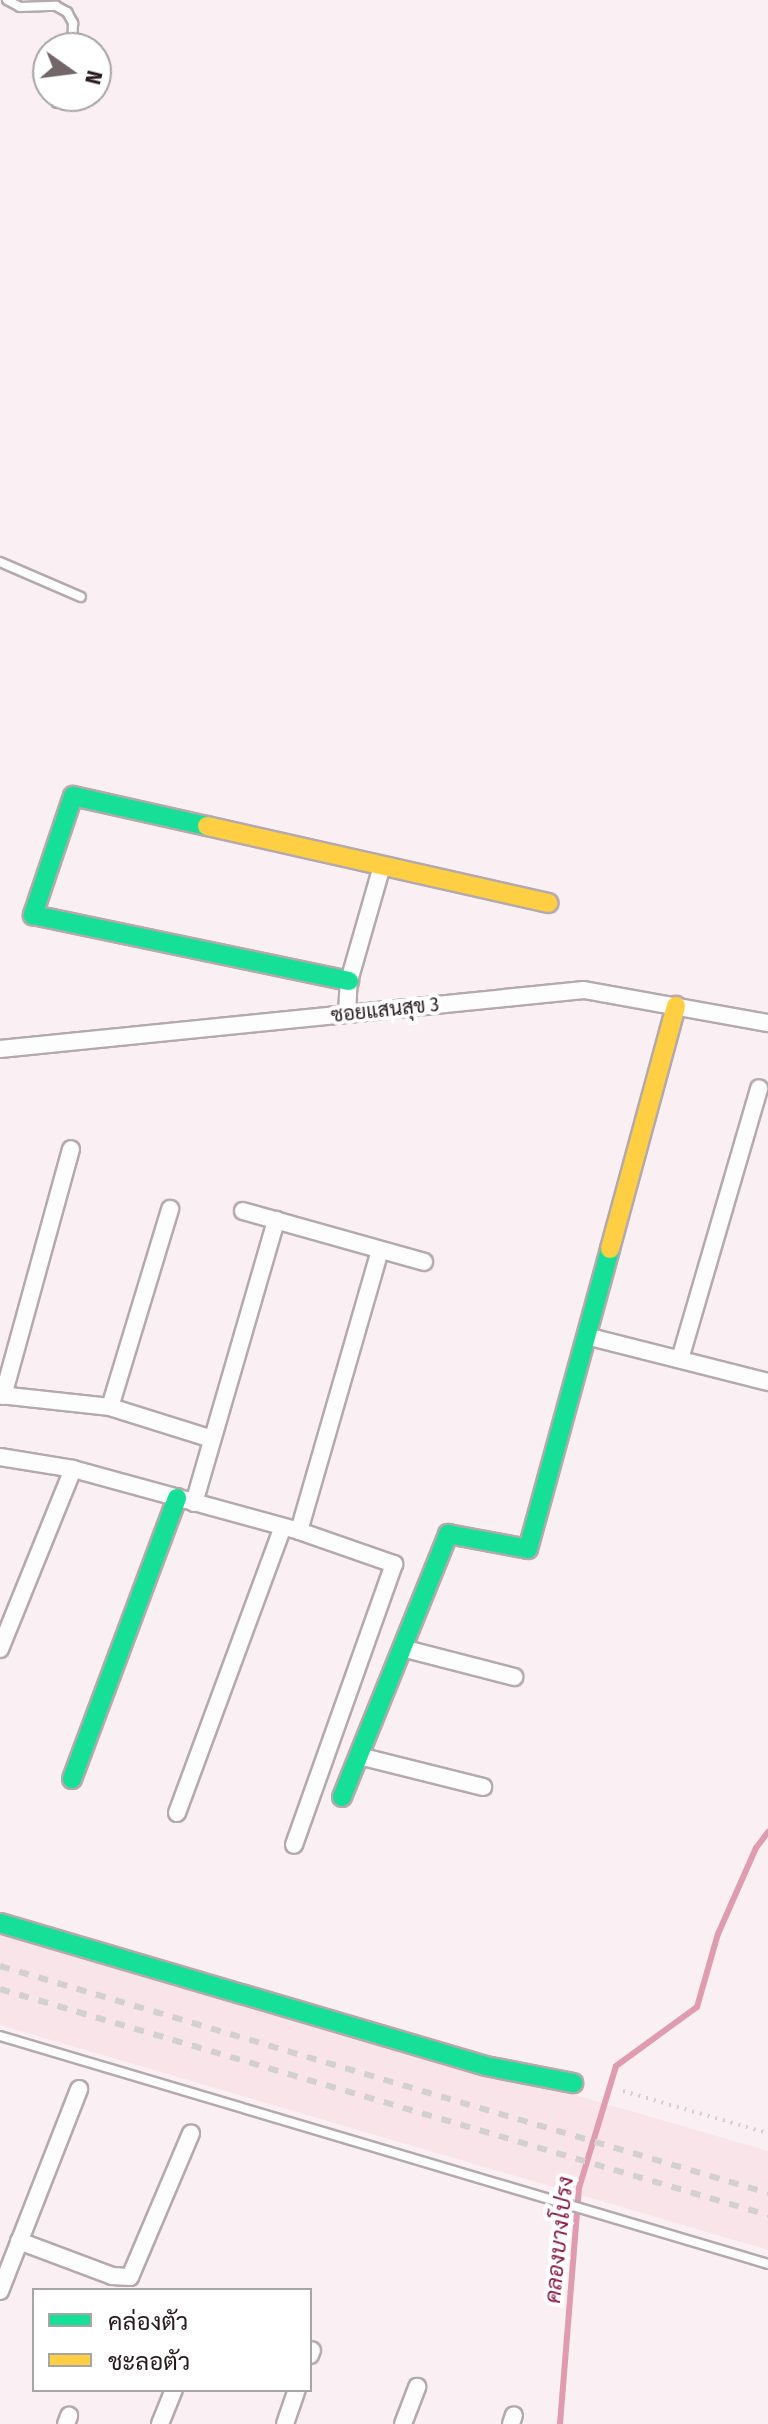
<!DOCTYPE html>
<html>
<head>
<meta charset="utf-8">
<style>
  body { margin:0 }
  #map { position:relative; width:768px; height:2424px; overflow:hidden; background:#faf0f3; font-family:"Fira Sans Condensed",Sarabun,sans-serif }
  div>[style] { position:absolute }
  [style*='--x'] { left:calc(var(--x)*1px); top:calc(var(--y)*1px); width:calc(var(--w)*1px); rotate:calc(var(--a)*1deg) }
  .built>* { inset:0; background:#f9e4ea }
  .stream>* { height:6px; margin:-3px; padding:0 3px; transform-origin:3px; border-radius:3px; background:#df9baf }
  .path>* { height:4px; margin-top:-2px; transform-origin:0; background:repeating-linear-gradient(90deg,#d4d0d2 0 2px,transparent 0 8px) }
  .roads { filter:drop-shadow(2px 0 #b4a9ac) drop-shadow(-2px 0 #b4a9ac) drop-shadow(0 2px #b4a9ac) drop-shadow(0 -2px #b4a9ac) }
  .lane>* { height:8px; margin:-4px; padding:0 4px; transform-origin:4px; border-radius:4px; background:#fefdfd }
  .street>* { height:16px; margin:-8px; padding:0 8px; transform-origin:8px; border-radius:8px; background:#fefdfd }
  .fast>* { height:18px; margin:-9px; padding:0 9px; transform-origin:9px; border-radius:9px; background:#16e098 }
  .slow>* { height:18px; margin:-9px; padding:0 9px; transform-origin:9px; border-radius:9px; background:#ffcf43 }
  .rail>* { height:6px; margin-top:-3px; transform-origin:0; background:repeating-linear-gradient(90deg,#d3d0d1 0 10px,transparent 0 20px) }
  span { translate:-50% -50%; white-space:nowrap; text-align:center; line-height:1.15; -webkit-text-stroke:8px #fff; paint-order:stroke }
  .street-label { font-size:20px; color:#281b1e }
  .water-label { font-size:22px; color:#851644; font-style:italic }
  .legend { position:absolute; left:32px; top:2288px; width:280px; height:104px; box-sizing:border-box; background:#fff; border:2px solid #a9a4a5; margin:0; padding:10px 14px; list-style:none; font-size:24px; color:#281b1e }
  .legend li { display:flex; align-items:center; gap:16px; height:40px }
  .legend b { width:40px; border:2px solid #a9a4a5 }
  .north { position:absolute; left:32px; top:32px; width:80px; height:80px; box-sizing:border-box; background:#fff; border:2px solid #a9a4a5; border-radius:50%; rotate:104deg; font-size:22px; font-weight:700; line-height:32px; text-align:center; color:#281b1e }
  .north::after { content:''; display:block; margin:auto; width:28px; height:36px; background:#726669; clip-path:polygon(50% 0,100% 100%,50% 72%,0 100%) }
</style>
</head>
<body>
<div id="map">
  <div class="built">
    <div style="clip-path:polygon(0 1928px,768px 2151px,768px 2250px,0 2025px)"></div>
  </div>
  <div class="stream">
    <div style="--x:560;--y:2424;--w:237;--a:-85.4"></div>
    <div style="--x:579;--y:2188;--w:127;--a:-73.1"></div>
    <div style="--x:616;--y:2066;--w:100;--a:-36.1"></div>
    <div style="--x:697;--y:2007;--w:76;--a:-74"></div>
    <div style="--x:718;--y:1934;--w:94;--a:-66.2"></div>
    <div style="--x:756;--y:1848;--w:20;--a:-53"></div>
  </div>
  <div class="path">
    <div style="--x:623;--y:2091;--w:151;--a:16.2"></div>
  </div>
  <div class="roads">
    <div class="lane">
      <div style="--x:7;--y:0;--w:15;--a:28"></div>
      <div style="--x:20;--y:7;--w:36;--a:-2"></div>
      <div style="--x:56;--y:6;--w:13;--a:29"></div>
      <div style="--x:67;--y:12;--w:13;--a:61"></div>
      <div style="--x:73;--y:23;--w:25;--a:92"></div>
      <div style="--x:57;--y:103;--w:7;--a:-74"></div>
      <div style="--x:0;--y:562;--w:88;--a:23.4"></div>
      <div style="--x:0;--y:2036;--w:801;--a:16.53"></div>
    </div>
    <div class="street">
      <div style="--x:347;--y:1014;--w:33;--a:-87"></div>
      <div style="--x:349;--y:981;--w:120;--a:-74"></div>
      <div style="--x:0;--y:1049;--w:587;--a:-5.77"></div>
      <div style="--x:584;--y:990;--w:187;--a:10.2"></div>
      <div style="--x:243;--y:1211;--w:188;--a:15.7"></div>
      <div style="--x:586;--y:1336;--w:188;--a:14.2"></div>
      <div style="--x:680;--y:1359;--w:282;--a:-73.7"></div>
      <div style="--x:0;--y:1395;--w:111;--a:6.2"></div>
      <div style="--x:110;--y:1407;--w:107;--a:17.4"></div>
      <div style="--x:3;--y:1396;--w:256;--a:-74.6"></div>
      <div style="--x:110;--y:1407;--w:207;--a:-73.1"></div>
      <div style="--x:0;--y:1457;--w:74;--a:9.3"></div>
      <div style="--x:73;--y:1469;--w:234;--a:15.3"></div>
      <div style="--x:299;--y:1531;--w:101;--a:19.2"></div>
      <div style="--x:394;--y:1564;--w:298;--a:109.6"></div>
      <div style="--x:194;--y:1503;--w:295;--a:-73.8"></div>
      <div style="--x:299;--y:1531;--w:292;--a:-73.9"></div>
      <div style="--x:402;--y:1648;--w:116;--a:14.5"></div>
      <div style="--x:0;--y:1649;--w:194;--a:-67.9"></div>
      <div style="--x:359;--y:1756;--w:128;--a:14"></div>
      <div style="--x:177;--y:1813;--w:305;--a:-69.7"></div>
      <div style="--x:19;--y:2241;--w:99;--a:20.6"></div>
      <div style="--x:112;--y:2276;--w:18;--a:3"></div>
      <div style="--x:130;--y:2277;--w:156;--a:-67"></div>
      <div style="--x:0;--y:2291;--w:217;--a:-68.6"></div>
      <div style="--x:310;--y:2355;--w:5;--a:-68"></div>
      <div style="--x:66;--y:2424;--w:9;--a:-69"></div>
      <div style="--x:160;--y:2424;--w:37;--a:-68"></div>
      <div style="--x:285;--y:2424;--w:36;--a:-71"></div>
      <div style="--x:403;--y:2424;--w:40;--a:-69"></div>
      <div style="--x:511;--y:2424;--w:9;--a:-72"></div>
    </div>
    <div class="fast">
      <div style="--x:207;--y:826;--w:137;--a:-167.4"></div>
      <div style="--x:73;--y:796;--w:126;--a:108.6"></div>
      <div style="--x:33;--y:915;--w:323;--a:11.8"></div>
      <div style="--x:72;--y:1779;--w:300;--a:-69.5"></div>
      <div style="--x:342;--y:1797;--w:284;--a:-68"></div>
      <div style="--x:448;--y:1534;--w:81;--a:10.6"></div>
      <div style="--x:528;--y:1549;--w:311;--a:-74.7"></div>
      <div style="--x:0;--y:1923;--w:507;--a:16.4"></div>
      <div style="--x:486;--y:2066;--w:89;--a:11.1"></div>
    </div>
    <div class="slow">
      <div style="--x:207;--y:826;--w:350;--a:12.7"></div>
      <div style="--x:610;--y:1249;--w:252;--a:-74.8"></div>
    </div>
  </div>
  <div class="rail">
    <div style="--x:0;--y:1966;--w:801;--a:16.47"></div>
    <div style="--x:0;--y:1989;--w:801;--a:16.4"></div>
  </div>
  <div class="street-label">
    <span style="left:385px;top:1010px;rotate:-6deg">ซอยแสนสุข 3</span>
  </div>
  <div class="water-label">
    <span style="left:559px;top:2240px;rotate:-84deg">คลองบางโปรง</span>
  </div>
  <ul class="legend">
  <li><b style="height:10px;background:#16e098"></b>คล่องตัว</li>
  <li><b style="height:10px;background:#ffcf43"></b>ชะลอตัว</li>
  </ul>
  <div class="north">N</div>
</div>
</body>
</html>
